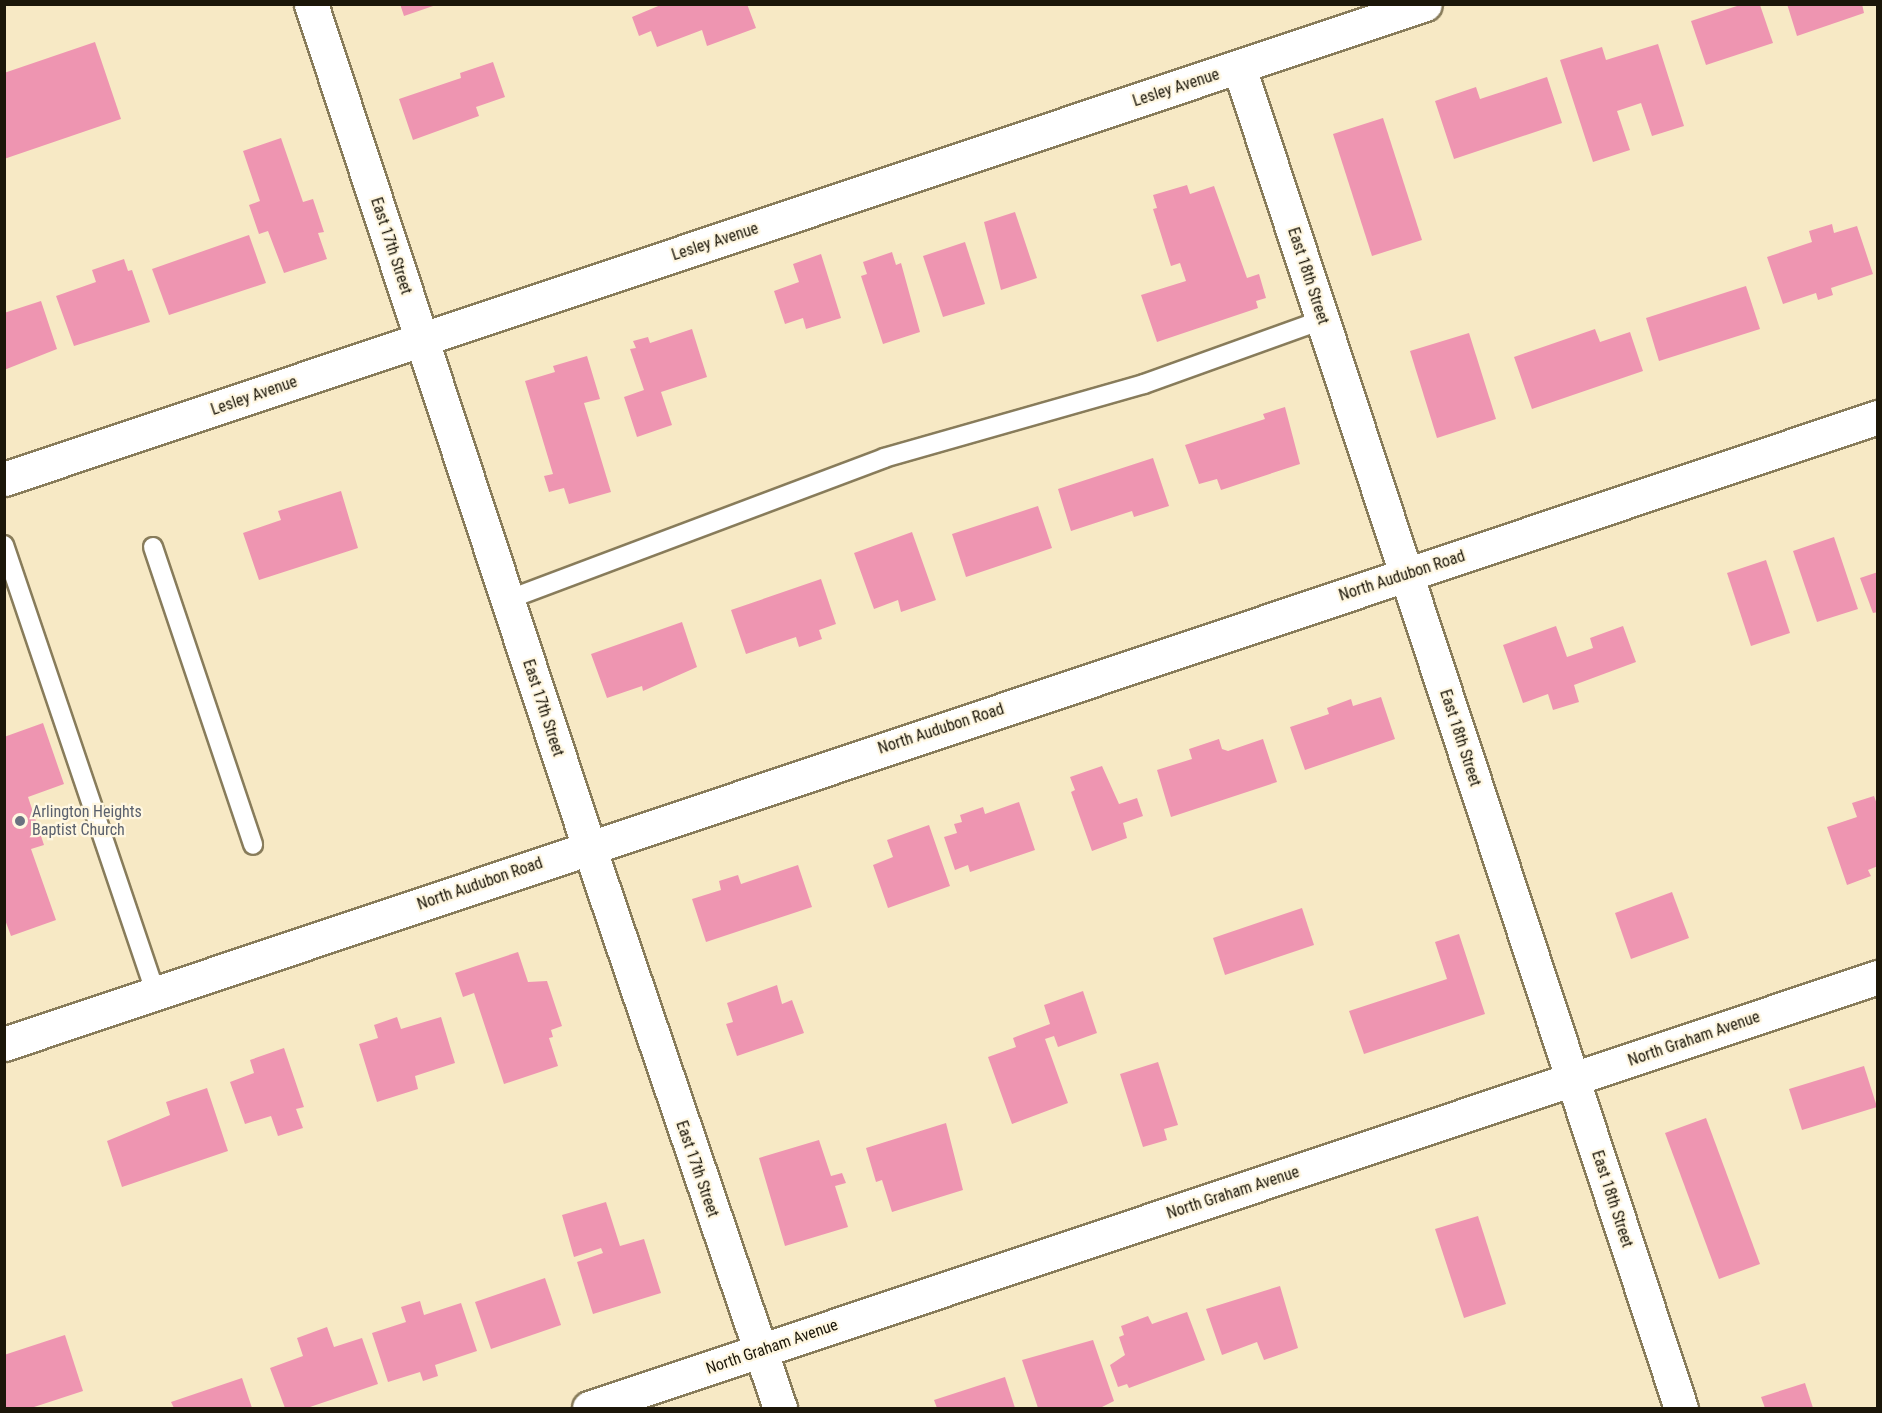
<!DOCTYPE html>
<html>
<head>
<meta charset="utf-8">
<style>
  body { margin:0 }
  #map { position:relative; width:1882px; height:1413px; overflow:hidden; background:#f7e9c5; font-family:"Roboto Condensed",sans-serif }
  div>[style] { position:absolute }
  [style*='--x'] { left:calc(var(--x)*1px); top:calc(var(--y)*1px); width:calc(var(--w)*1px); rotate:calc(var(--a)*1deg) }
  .building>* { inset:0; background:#ee95b1 }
  .roads { filter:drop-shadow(2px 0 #887c5b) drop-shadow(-2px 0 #887c5b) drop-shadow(0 2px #887c5b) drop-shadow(0 -2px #887c5b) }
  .lane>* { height:18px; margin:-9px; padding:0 9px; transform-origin:9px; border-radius:9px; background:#fff }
  .street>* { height:33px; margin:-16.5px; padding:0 16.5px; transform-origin:16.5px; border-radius:16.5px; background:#fff }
  .dots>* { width:16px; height:16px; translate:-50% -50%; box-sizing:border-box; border:3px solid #fff7e1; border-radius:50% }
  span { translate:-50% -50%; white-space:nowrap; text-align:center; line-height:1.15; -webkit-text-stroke:4.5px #fff7e1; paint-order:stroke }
  .street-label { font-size:16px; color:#1b1609 }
  .worship-label { font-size:16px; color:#5b616d }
  .left { translate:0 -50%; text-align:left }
  .frame { position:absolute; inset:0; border:6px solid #1b1609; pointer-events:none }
</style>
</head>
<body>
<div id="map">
  <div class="building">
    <div style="clip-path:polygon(400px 4px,436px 4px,436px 5px,404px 16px)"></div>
    <div style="clip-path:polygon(663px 4px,747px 4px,756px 28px,707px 46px,702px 30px,657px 47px,651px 31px,639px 36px,632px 17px)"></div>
    <div style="clip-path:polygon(1787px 4px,1862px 4px,1864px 13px,1797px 36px)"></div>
    <div style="clip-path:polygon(1740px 5px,1760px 5px,1773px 43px,1706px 65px,1691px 21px)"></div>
    <div style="clip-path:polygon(95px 42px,121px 119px,4px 159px,4px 73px)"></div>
    <div style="clip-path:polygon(1658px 44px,1684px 126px,1652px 136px,1641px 103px,1617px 111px,1630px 150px,1593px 162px,1560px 60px,1602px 47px,1606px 60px)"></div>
    <div style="clip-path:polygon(493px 62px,505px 97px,476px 107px,479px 116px,413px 140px,399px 99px,461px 78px,460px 73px)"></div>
    <div style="clip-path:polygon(1547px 77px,1562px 123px,1454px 159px,1435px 101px,1476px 87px,1480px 99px)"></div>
    <div style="clip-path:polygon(1383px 118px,1422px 240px,1372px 256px,1333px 134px)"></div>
    <div style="clip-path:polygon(281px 138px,303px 202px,313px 199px,324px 232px,318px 233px,327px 259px,284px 273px,268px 231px,259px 234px,249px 205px,260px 201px,243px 151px)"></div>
    <div style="clip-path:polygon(1187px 185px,1190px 194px,1214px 186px,1247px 278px,1259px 274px,1266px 298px,1256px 301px,1258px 308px,1157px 342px,1141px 295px,1186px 281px,1180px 263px,1171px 266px,1153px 209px,1157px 208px,1153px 195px)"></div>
    <div style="clip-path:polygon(1015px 212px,1037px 278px,1001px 290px,984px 222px)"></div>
    <div style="clip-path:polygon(1832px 224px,1834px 233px,1857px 226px,1873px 274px,1831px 288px,1833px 295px,1818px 300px,1816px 293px,1783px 304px,1767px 257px,1812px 242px,1809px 231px)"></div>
    <div style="clip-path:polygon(249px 235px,266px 283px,169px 315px,152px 269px)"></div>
    <div style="clip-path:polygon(965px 242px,985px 304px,943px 317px,923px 256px)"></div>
    <div style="clip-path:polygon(892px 252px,896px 265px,901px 263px,920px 332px,883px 344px,861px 276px,867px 274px,863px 262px)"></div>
    <div style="clip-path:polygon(821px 254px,841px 318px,806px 329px,803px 318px,785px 324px,774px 291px,799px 282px,793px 264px)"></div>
    <div style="clip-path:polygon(124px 259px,128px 271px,132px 270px,150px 322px,74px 346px,56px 296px,96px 282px,92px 270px)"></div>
    <div style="clip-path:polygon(1746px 286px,1760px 329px,1659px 361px,1646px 318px)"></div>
    <div style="clip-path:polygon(41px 301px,57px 349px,4px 370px,4px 313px)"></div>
    <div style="clip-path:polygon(692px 329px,707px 377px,661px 392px,672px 425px,637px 437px,624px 397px,644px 390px,630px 349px,636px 348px,633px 341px,648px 337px,650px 343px)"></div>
    <div style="clip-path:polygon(1595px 329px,1600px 342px,1630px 332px,1643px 371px,1532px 409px,1514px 357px)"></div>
    <div style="clip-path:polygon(1469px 333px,1496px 419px,1437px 438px,1410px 351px)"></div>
    <div style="clip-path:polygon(587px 356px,600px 399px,584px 403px,611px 492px,569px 504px,564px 488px,549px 492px,544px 476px,553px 474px,525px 381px,555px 372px,553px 366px)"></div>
    <div style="clip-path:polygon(1285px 407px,1300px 464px,1221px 490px,1217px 479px,1199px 484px,1185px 445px,1265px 419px,1263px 414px)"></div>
    <div style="clip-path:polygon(1153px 458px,1169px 506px,1134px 517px,1132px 511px,1071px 531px,1058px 489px)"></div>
    <div style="clip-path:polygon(341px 491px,358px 548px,259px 580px,243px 533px,281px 520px,278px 511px)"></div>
    <div style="clip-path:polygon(1038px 506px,1052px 548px,966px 577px,952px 534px)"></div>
    <div style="clip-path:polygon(912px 532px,936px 600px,901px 612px,898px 600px,874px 609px,854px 553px)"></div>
    <div style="clip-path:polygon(1834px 537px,1858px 609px,1817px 622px,1793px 551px)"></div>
    <div style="clip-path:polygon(1766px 560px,1790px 633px,1751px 646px,1727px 573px)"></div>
    <div style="clip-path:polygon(1878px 572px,1878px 612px,1873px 613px,1860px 578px)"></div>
    <div style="clip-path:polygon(821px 579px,836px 624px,819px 630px,822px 639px,799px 647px,796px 637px,746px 654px,731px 610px)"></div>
    <div style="clip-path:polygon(682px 622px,697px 667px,643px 691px,642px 686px,607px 698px,591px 654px)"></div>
    <div style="clip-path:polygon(1556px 626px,1567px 657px,1593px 648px,1590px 638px,1623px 626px,1636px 662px,1574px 685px,1579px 702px,1553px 710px,1548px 694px,1523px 703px,1503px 645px)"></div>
    <div style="clip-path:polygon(1381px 697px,1395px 739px,1305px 770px,1290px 727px,1329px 714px,1327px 708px,1351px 699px,1353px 706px)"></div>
    <div style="clip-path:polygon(43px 723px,64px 784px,28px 797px,44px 845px,31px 849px,56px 920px,11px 936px,4px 917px,4px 737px)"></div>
    <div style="clip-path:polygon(1219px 739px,1222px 749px,1228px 751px,1263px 739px,1277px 782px,1171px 817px,1157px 770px,1192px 759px,1189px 749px)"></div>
    <div style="clip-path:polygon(1102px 766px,1119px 804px,1137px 798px,1143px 816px,1123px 823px,1127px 838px,1092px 851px,1071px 792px,1075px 790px,1070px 777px)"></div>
    <div style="clip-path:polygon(1874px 796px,1878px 807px,1878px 866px,1868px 870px,1871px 876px,1847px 885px,1827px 827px,1857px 817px,1852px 803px)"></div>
    <div style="clip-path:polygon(1019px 802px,1035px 850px,970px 872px,968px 865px,955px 870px,944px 837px,957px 833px,954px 824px,962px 822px,960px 815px,983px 807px,985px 814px)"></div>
    <div style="clip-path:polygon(929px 825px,950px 886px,888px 908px,873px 865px,893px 857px,887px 840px)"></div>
    <div style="clip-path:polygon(798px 865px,812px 907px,706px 942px,692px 899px,721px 890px,719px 881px,738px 875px,741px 884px)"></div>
    <div style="clip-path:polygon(1672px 892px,1689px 938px,1631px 959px,1615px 913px)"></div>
    <div style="clip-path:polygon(1302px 908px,1314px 945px,1225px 975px,1213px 938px)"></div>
    <div style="clip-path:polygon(1459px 934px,1485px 1014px,1364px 1054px,1349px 1011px,1447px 979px,1435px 942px)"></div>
    <div style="clip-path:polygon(518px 952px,528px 982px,547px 981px,562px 1026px,551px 1030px,553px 1037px,549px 1038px,558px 1066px,504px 1084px,474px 993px,463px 997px,455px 973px)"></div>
    <div style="clip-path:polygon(777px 985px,782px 1004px,792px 1000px,804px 1033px,737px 1056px,726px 1024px,733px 1022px,727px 1003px)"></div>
    <div style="clip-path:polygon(1083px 991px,1097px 1033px,1058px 1047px,1054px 1036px,1045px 1039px,1068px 1103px,1012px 1124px,988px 1057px,1016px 1047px,1013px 1038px,1050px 1024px,1044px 1005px)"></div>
    <div style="clip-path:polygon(397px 1017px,401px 1029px,441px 1017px,455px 1063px,415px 1076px,418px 1089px,377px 1102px,359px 1044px,378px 1038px,374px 1025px)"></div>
    <div style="clip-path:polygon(284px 1048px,304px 1107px,296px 1109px,303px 1128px,278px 1136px,271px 1116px,245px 1124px,230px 1082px,254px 1073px,250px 1060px)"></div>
    <div style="clip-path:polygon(1158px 1062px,1178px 1125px,1164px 1129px,1167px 1140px,1143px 1147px,1120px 1074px)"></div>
    <div style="clip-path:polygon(1864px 1066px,1877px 1107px,1802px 1130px,1789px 1089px)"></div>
    <div style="clip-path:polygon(207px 1088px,228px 1151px,122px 1187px,107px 1141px,170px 1115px,166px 1102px)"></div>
    <div style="clip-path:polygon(1706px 1118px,1760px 1264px,1719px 1279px,1665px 1133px)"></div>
    <div style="clip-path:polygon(946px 1123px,963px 1190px,892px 1212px,882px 1180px,876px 1182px,866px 1148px)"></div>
    <div style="clip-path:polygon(819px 1140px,831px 1176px,842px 1173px,846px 1183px,835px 1186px,848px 1227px,785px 1246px,759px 1158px)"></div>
    <div style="clip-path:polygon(606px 1202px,620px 1246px,644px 1239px,661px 1293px,593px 1314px,577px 1262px,603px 1253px,601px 1248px,574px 1257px,562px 1215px)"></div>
    <div style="clip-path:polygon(1478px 1216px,1506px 1304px,1464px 1318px,1435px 1229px)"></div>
    <div style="clip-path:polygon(545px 1278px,561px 1325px,491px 1349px,475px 1302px)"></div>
    <div style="clip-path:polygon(1280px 1286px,1298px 1348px,1264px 1360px,1257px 1342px,1222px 1355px,1206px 1309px)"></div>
    <div style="clip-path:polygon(420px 1301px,424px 1315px,461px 1303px,477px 1351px,435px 1365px,438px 1376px,423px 1381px,420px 1372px,388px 1382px,372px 1333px,406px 1322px,401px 1307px)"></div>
    <div style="clip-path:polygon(1187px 1312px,1205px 1360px,1129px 1388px,1127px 1384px,1118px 1387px,1110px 1365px,1125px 1355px,1119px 1337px,1124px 1335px,1121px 1326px,1148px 1316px,1152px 1324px)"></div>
    <div style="clip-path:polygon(327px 1327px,334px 1347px,362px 1338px,378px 1384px,307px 1408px,285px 1408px,270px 1368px,303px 1356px,297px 1338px)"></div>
    <div style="clip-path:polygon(65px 1335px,83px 1391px,31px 1408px,4px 1408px,4px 1355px)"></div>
    <div style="clip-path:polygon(1093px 1340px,1114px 1401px,1100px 1408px,1038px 1408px,1022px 1360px)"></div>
    <div style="clip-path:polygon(1005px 1377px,1015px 1408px,937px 1408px,934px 1400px)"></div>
    <div style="clip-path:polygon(242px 1378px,252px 1408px,174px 1408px,171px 1402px)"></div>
    <div style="clip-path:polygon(1805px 1383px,1813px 1408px,1765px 1408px,1761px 1397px)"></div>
  </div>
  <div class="roads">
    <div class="lane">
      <div style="--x:4;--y:545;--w:473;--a:71.3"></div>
      <div style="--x:153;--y:547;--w:314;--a:71.4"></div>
      <div style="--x:507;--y:600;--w:403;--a:-20.6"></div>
      <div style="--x:884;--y:458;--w:270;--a:-15.9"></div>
      <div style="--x:1144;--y:384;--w:189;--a:-19.8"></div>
    </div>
    <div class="street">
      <div style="--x:311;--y:4;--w:888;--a:71.75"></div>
      <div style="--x:589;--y:847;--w:593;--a:71.2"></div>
      <div style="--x:1239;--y:67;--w:1412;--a:71.76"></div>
      <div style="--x:4;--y:479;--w:1498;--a:-18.48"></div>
      <div style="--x:4;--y:1044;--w:1976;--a:-18.5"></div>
      <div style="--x:589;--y:1408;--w:1359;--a:-18.49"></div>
    </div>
  </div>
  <div class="dots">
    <div style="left:20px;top:821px;background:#6b7280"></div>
  </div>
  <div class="street-label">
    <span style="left:1176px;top:88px;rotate:-18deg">Lesley Avenue</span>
    <span style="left:715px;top:242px;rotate:-18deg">Lesley Avenue</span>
    <span style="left:391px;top:246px;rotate:72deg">East 17th Street</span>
    <span style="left:1308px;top:276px;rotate:72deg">East 18th Street</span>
    <span style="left:254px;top:396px;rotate:-19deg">Lesley Avenue</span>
    <span style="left:1402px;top:576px;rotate:-18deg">North Audubon Road</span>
    <span style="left:543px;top:708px;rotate:72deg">East 17th Street</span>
    <span style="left:941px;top:729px;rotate:-18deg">North Audubon Road</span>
    <span style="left:1460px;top:738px;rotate:72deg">East 18th Street</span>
    <span style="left:480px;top:884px;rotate:-19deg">North Audubon Road</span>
    <span style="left:1694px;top:1039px;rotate:-19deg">North Graham Avenue</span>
    <span style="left:697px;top:1169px;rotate:71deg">East 17th Street</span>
    <span style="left:1233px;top:1193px;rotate:-18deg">North Graham Avenue</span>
    <span style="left:1612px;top:1199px;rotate:72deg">East 18th Street</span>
    <span style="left:772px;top:1347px;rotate:-19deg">North Graham Avenue</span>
  </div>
  <div class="worship-label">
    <span class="left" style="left:32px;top:821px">Arlington Heights<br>Baptist Church</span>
  </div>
  <div class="frame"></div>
</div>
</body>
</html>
